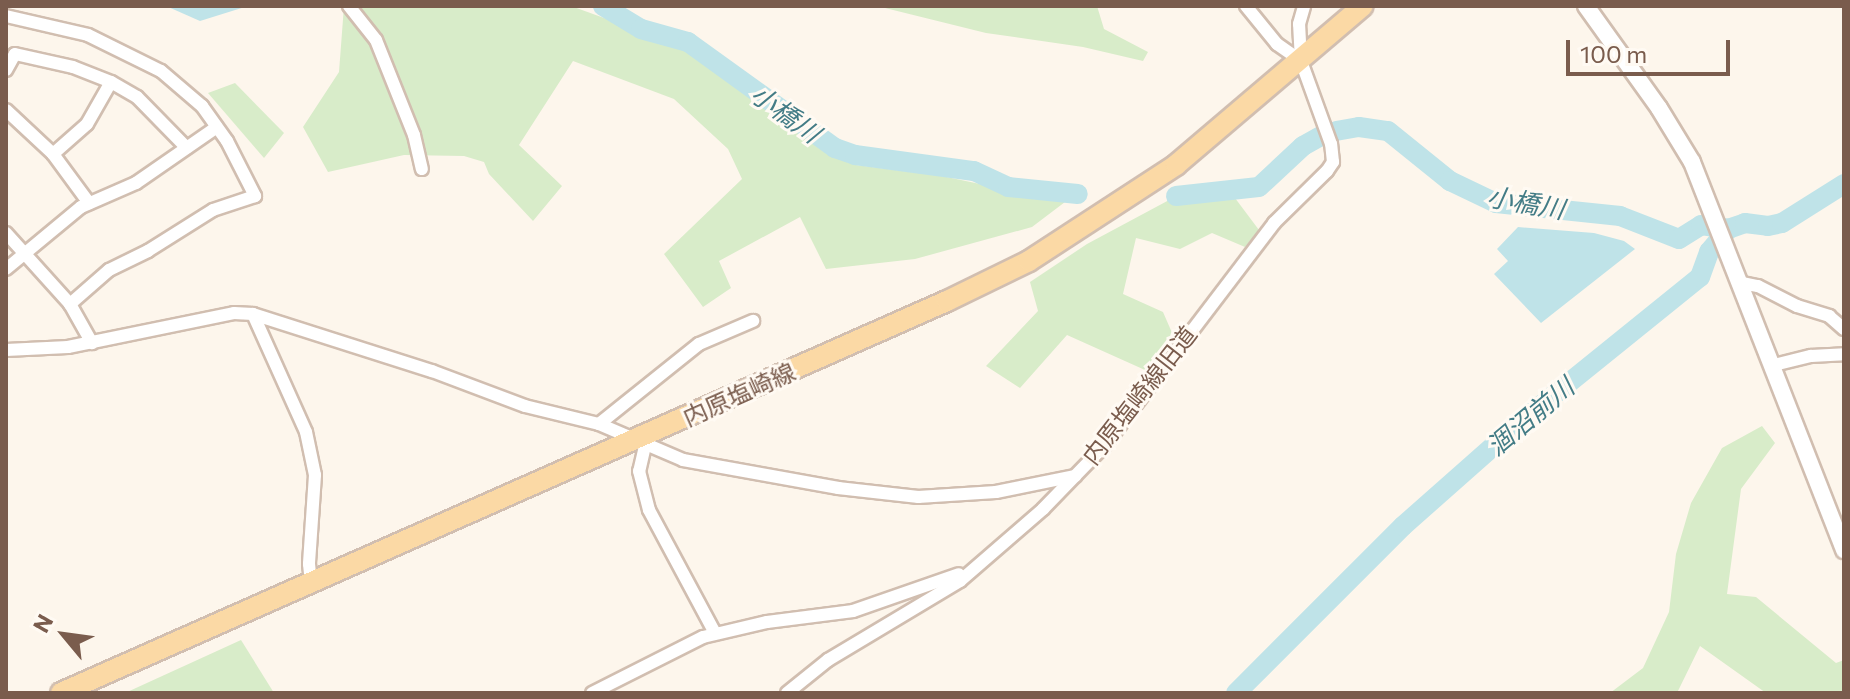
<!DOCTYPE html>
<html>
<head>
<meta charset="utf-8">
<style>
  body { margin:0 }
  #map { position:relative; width:1850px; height:699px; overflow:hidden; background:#fdf6ec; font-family:Commissioner,"Noto Sans JP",sans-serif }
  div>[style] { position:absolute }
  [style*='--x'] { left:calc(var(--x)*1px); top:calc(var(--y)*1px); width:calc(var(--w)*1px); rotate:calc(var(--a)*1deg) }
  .green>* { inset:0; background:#d8ecc9 }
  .water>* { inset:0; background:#bfe3e8 }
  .river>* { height:20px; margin:-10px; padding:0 10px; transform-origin:10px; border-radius:10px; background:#bfe3e8 }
  .roads { filter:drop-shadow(2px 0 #d1beb0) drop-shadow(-2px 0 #d1beb0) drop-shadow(0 2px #d1beb0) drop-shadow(0 -2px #d1beb0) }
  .minor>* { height:12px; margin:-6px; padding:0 6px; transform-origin:6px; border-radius:6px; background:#fff }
  .tertiary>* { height:16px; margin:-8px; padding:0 8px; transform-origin:8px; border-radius:8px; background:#fff }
  .primary>* { height:20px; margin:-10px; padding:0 10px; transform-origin:10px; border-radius:10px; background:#fbd9a5 }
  span { translate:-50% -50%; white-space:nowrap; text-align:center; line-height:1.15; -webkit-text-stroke:6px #fffaf3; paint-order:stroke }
  .street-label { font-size:24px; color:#7a5c4d }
  .water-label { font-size:26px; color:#437c86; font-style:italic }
  .frame { position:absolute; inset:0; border:8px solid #7a5c4d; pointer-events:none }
  .north { position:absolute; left:24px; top:595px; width:80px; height:80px; -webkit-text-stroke:6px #fffaf3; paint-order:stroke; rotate:299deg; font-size:22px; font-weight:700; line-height:32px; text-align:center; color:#7a5c4d }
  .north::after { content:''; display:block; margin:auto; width:28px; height:36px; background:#7a5c4d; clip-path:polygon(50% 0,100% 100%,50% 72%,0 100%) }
  .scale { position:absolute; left:1566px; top:40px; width:164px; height:36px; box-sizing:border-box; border:4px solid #7a5c4d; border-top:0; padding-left:10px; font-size:24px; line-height:28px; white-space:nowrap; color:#7a5c4d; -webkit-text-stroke:6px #fffaf3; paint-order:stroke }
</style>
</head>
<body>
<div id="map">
  <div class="green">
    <div style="clip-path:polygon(344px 6px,571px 6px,695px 51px,808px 140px,856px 165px,942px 176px,1065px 202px,1032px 227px,915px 259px,826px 269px,800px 217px,719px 261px,731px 288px,703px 307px,664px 254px,742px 179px,728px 149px,674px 99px,573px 61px,519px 145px,562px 186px,533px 221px,489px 174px,484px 162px,464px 156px,404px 155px,328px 172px,303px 127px,339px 72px)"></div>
    <div style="clip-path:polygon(877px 6px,1097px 6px,1104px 29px,1148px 52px,1143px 61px,1083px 47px,986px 33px)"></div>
    <div style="clip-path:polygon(235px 83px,284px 133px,264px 158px,208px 93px)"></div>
    <div style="clip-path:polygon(1232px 194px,1259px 230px,1245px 247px,1212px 233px,1180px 249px,1136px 238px,1123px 294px,1163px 312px,1173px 335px,1145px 370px,1067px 335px,1020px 388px,986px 366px,1038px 311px,1030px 282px,1087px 244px,1171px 199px,1195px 203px)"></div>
    <div style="clip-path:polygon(1762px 426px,1775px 443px,1741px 489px,1727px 594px,1756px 597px,1836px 663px,1844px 660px,1844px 693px,1766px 693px,1700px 646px,1677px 693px,1610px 693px,1643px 668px,1669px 612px,1676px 554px,1691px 503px,1722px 448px)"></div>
    <div style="clip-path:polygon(241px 640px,274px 693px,125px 693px)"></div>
  </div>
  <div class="water">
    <div style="clip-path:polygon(166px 6px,248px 6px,200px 21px)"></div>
    <div style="clip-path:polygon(1518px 227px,1594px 233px,1624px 241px,1635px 249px,1541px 323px,1494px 274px,1508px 261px,1497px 249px)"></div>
  </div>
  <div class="river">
    <div style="--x:603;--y:6;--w:44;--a:31.2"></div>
    <div style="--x:641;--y:29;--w:49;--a:15.5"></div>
    <div style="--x:688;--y:42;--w:181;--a:35.8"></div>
    <div style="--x:835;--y:148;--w:21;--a:19"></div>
    <div style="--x:855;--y:155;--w:120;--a:7.7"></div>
    <div style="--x:974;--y:171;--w:38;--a:25"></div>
    <div style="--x:1008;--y:187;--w:70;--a:5.7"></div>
    <div style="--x:1336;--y:131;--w:23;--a:-10"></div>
    <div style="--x:1359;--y:127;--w:29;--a:8"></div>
    <div style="--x:1388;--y:131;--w:80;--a:38.9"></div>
    <div style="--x:1450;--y:181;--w:51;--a:25.6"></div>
    <div style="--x:1496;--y:203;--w:125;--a:6"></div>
    <div style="--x:1620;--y:216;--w:63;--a:21.3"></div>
    <div style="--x:1679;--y:239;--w:26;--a:-32"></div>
    <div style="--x:1701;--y:225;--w:27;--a:8"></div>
    <div style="--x:1176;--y:196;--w:83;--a:-6.2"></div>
    <div style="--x:1259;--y:187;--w:60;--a:-43"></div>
    <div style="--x:1303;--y:146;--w:23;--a:-29"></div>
    <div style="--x:1236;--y:693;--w:236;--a:-45"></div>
    <div style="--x:1403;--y:526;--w:162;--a:-41.5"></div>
    <div style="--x:1524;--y:419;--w:226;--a:-38.9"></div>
    <div style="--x:1700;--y:277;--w:27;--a:-70"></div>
    <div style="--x:1709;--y:252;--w:30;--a:-50"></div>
    <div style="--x:1728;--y:229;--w:18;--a:-19"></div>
    <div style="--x:1745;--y:223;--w:23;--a:7"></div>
    <div style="--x:1768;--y:226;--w:14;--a:-12"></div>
    <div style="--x:1782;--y:223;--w:73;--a:-32.2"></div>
  </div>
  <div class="roads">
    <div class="minor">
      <div style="--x:349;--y:6;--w:43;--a:51.5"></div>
      <div style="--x:376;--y:40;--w:102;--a:68.2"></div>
      <div style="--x:414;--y:135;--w:35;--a:77"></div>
      <div style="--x:1246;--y:6;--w:49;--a:50.8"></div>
      <div style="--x:1277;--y:44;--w:29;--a:35"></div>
      <div style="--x:6;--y:16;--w:84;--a:13"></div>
      <div style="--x:88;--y:35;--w:81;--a:26.3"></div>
      <div style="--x:161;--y:71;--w:54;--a:40.5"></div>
      <div style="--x:202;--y:106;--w:43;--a:54.5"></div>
      <div style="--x:227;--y:141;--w:62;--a:63"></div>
      <div style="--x:255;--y:196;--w:44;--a:161.6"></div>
      <div style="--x:213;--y:210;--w:77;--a:147.8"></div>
      <div style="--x:148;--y:251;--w:43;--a:154"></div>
      <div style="--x:109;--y:270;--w:52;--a:138.9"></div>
      <div style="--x:6;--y:70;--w:18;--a:-61"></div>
      <div style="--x:15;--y:54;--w:59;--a:12.6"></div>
      <div style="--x:73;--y:67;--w:41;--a:21.5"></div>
      <div style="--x:111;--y:82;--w:30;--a:30"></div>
      <div style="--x:137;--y:97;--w:71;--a:45.6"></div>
      <div style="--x:6;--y:110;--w:64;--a:43.1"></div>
      <div style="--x:53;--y:154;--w:61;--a:53.7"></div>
      <div style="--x:53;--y:154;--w:45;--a:-41.4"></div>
      <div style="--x:87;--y:124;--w:48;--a:-60.3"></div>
      <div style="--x:6;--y:233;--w:96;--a:48"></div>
      <div style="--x:70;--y:304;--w:45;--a:60.6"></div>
      <div style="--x:6;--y:269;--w:97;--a:-39.6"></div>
      <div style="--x:81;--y:207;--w:60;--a:-23.6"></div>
      <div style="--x:136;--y:183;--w:98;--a:-34.7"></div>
      <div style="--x:1742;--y:283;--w:16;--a:11"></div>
      <div style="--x:1758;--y:286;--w:44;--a:27.1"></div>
      <div style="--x:1797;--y:306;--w:34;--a:17"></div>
      <div style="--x:1829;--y:316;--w:20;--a:41"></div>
      <div style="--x:253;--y:314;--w:129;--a:65.8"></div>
      <div style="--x:306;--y:432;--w:44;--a:78.2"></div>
      <div style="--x:315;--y:475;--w:89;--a:93.9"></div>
      <div style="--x:309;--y:564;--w:18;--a:84"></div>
      <div style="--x:6;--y:350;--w:62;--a:-2.8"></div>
      <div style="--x:68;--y:347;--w:169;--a:-11.6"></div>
      <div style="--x:234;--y:313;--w:19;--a:3"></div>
      <div style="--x:253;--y:314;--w:188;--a:17.7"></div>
      <div style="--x:432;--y:371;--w:99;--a:20.6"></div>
      <div style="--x:525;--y:406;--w:76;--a:13.7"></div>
      <div style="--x:599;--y:424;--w:91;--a:23.2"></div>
      <div style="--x:683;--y:460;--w:158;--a:10.2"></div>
      <div style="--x:838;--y:488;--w:81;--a:6.4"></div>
      <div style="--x:918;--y:497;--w:78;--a:-3.7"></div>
      <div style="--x:996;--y:492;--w:81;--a:-11.4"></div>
      <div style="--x:1774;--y:365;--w:38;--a:-14"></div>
      <div style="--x:1811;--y:356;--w:33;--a:-3"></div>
      <div style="--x:599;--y:424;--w:128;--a:-38.7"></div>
      <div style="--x:699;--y:344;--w:59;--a:-23.1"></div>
      <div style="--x:645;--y:446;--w:26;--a:103"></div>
      <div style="--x:639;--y:471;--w:40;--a:75.6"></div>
      <div style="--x:649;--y:510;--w:140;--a:61.8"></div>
      <div style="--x:592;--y:693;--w:124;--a:-26.8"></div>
      <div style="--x:703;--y:637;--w:66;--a:-13.2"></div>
      <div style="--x:767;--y:622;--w:87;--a:-7.3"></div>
      <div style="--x:853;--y:611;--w:112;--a:-19.2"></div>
      <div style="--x:787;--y:693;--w:53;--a:-38.8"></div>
      <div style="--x:828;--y:660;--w:154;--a:-30.9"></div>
      <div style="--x:960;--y:581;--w:110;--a:-40.9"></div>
      <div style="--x:1043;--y:509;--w:89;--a:-45.9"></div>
      <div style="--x:1105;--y:445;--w:279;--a:-52.7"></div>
      <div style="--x:1274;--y:223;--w:74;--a:-44.5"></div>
      <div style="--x:1327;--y:171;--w:11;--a:-56"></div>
      <div style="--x:1333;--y:162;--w:18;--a:-96"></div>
      <div style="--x:1331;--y:144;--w:88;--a:-109.9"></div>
      <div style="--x:1301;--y:61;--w:37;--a:-93"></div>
      <div style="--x:1299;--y:24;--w:19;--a:-74"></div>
    </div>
    <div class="tertiary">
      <div style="--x:1586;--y:6;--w:125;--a:54.4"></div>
      <div style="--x:1659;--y:108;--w:63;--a:58.6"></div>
      <div style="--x:1692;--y:162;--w:417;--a:68.6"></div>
    </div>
    <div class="primary">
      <div style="--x:61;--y:693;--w:969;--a:-23.87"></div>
      <div style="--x:947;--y:301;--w:91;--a:-26"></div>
      <div style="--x:1029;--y:261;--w:176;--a:-33.1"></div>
      <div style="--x:1176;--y:165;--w:245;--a:-40.4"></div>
    </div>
  </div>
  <div class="street-label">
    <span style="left:739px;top:394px;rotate:-24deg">内原塩崎線</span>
    <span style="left:1139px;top:395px;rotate:-52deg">内原塩崎線旧道</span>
  </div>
  <div class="water-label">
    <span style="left:786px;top:113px;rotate:36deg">小橋川</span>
    <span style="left:1526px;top:202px;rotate:10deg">小橋川</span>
    <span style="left:1530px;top:416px;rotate:-40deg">涸沼前川</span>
  </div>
  <div class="frame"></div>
  <div class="north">N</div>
  <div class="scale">100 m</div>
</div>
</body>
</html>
